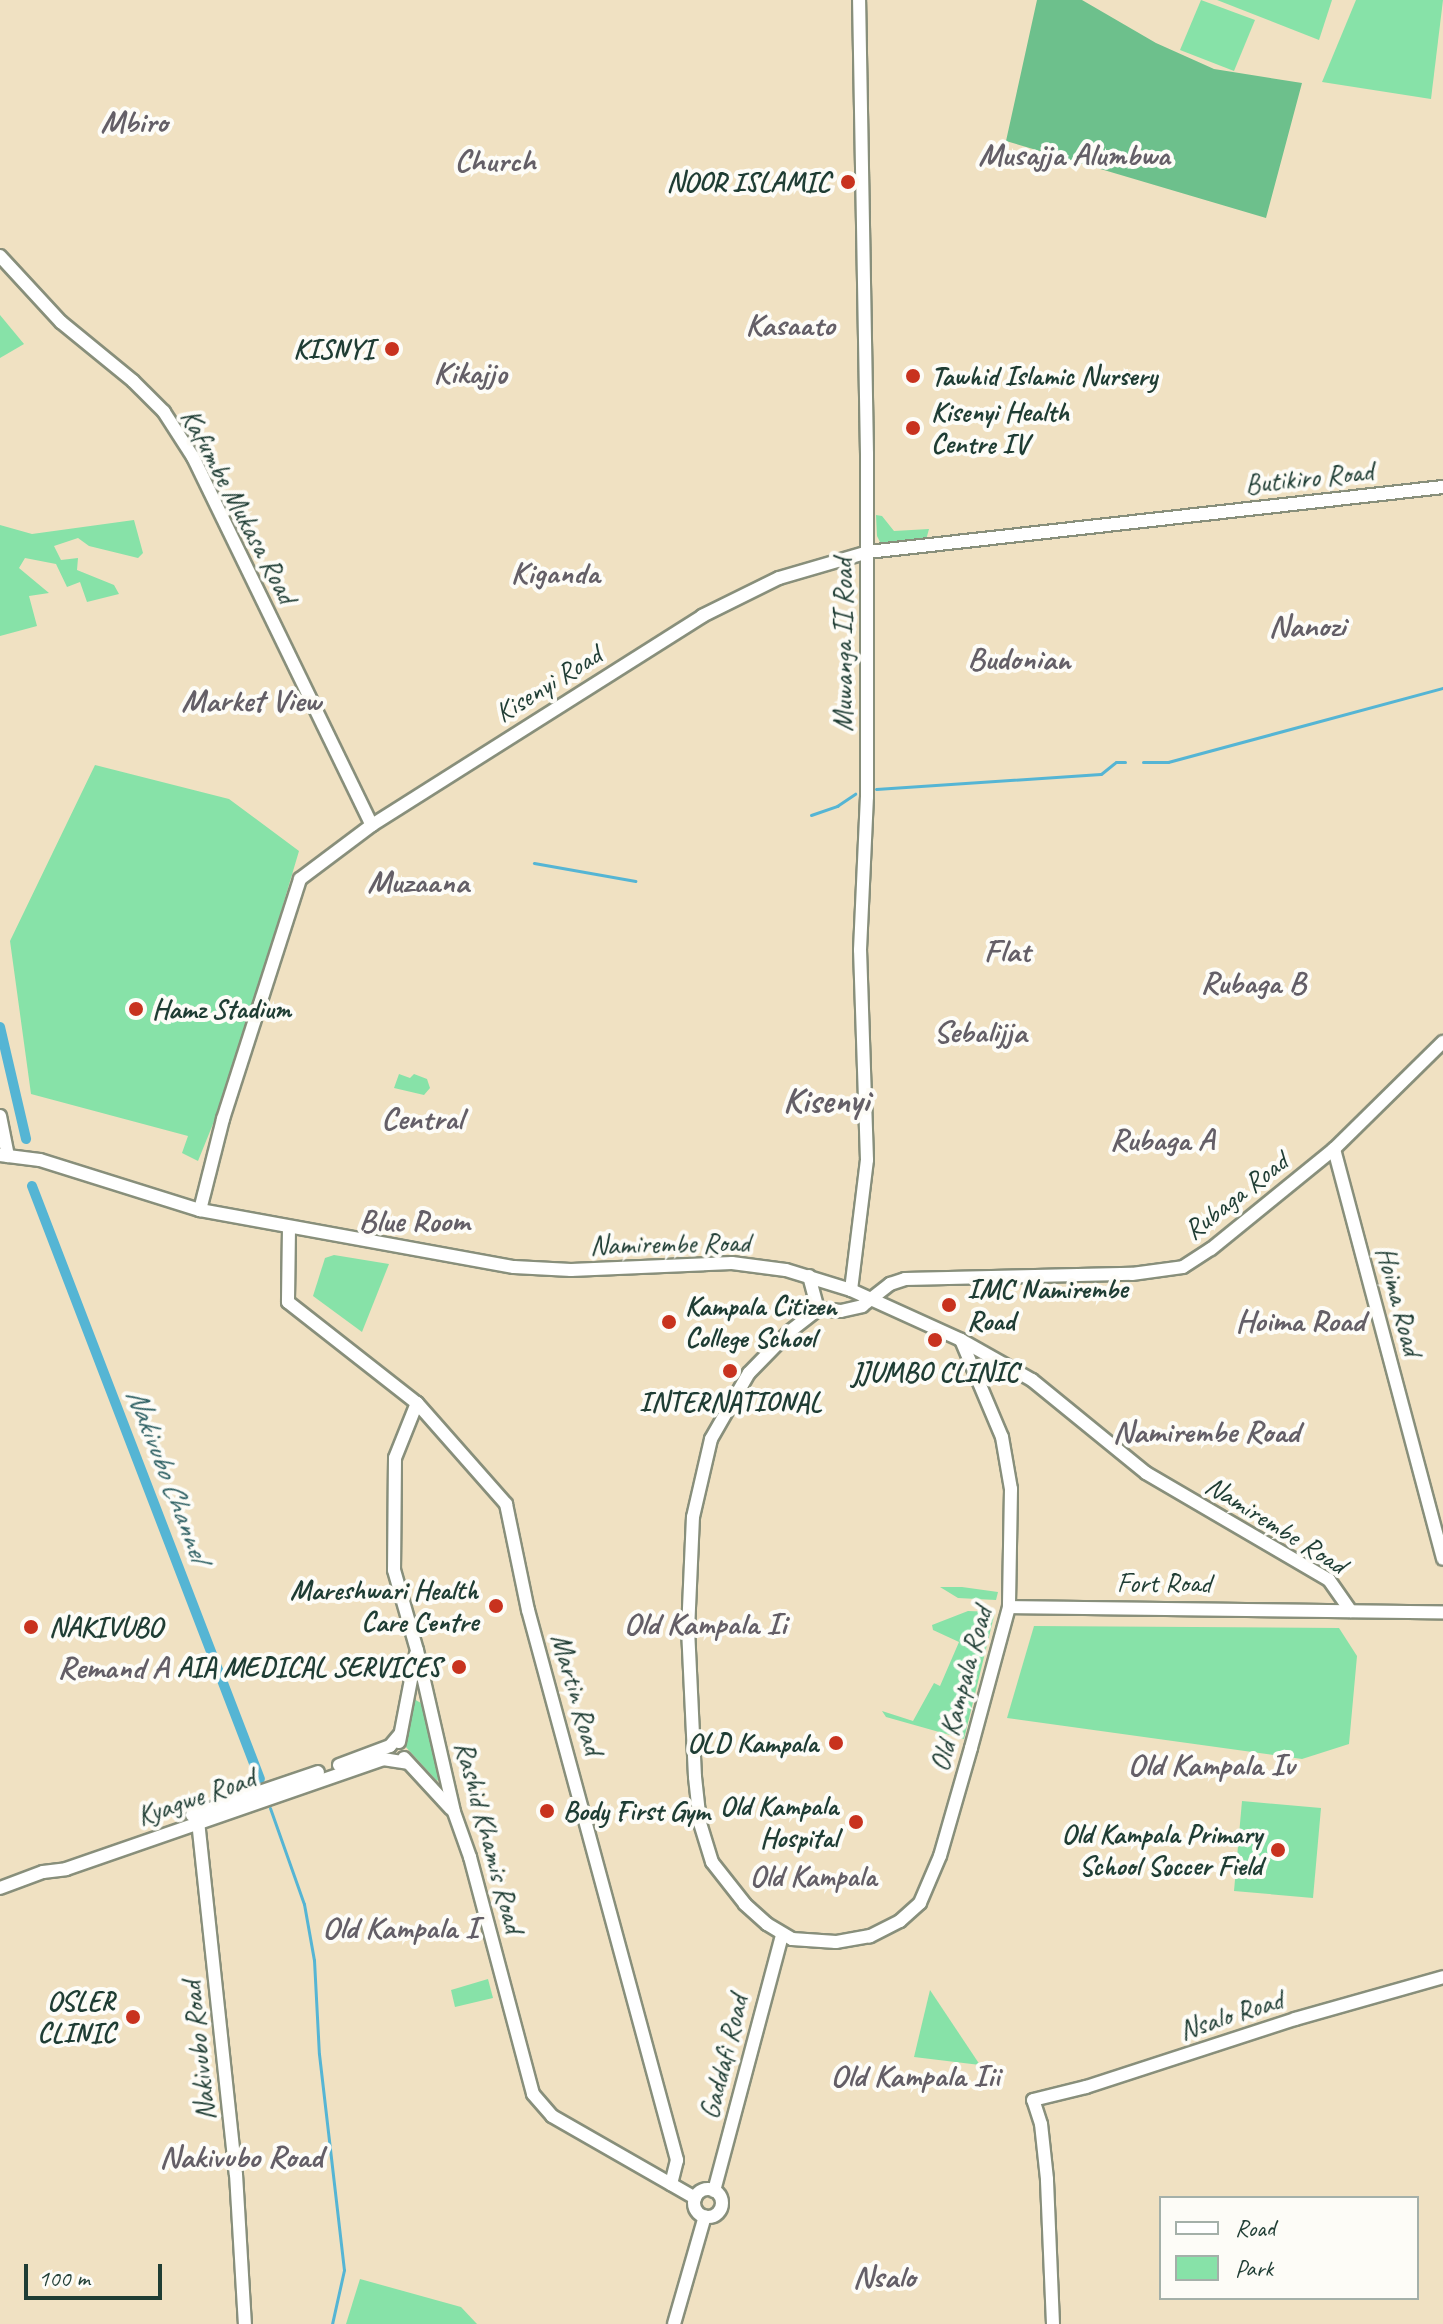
<!DOCTYPE html>
<html>
<head>
<meta charset="utf-8">
<style>
  body { margin:0 }
  #map { position:relative; width:1443px; height:2324px; overflow:hidden; background:#f0e1c2; font-family:Caveat,sans-serif }
  div>[style] { position:absolute }
  [style*='--x'] { left:calc(var(--x)*1px); top:calc(var(--y)*1px); width:calc(var(--w)*1px); rotate:calc(var(--a)*1deg) }
  .green>* { inset:0; background:#87e2a8 }
  .forest>* { inset:0; background:#6dc08c }
  .stream>* { height:3px; margin:-1.5px; padding:0 1.5px; transform-origin:1.5px; border-radius:1.5px; background:#55b5d4 }
  .canal>* { height:10px; margin:-5px; padding:0 5px; transform-origin:5px; border-radius:5px; background:#55b5d4 }
  .roads { filter:drop-shadow(2px 0 #888f7b) drop-shadow(-2px 0 #888f7b) drop-shadow(0 2px #888f7b) drop-shadow(0 -2px #888f7b) }
  .secondary>* { height:12px; margin:-6px; padding:0 6px; transform-origin:6px; border-radius:6px; background:#fff }
  .secondary>.ring { margin:-6px; padding:0; box-sizing:content-box; background:none; border:12px solid #fff; border-radius:50% }
  .dots>* { width:22px; height:22px; translate:-50% -50%; box-sizing:border-box; border:4px solid #fdfcf7; border-radius:50% }
  span { translate:-50% -50%; white-space:nowrap; text-align:center; line-height:1.15; -webkit-text-stroke:8px #fdfcf7; paint-order:stroke }
  .poi-label { font-size:28px; color:#1f3d34; font-weight:700 }
  .right { translate:-100% -50%; text-align:right }
  .left { translate:0 -50%; text-align:left }
  .street-label { font-size:28px; color:#1f3d34 }
  .water-label { font-size:30px; color:#2f6164; font-style:italic }
  .neighbourhood-label { font-size:30px; color:#645f67; font-weight:700 }
  .quarter-label { font-size:32px; color:#645f67; font-weight:700 }
  .district-label { font-size:36px; color:#645f67; font-weight:700 }
  .legend { position:absolute; left:1159px; top:2196px; width:260px; height:104px; box-sizing:border-box; background:#fdfcf7; border:2px solid #a4b0a9; margin:0; padding:10px 14px; list-style:none; font-size:24px; color:#1f3d34 }
  .legend li { display:flex; align-items:center; gap:16px; height:40px }
  .legend b { width:40px; border:2px solid #a4b0a9 }
  .scale { position:absolute; left:24px; top:2264px; width:138px; height:36px; box-sizing:border-box; border:4px solid #1f3d34; border-top:0; padding-left:10px; font-size:24px; line-height:28px; white-space:nowrap; color:#1f3d34; -webkit-text-stroke:6px #fdfcf7; paint-order:stroke }
</style>
</head>
<body>
<div id="map">
  <div class="green">
    <div style="clip-path:polygon(1201px 0,1255px 20px,1234px 71px,1180px 50px)"></div>
    <div style="clip-path:polygon(1217px 0,1332px 0,1319px 40px)"></div>
    <div style="clip-path:polygon(1356px 0,1443px 0,1431px 99px,1322px 82px)"></div>
    <div style="clip-path:polygon(0 315px,24px 344px,0 358px)"></div>
    <div style="clip-path:polygon(876px 515px,882px 516px,894px 531px,929px 529px,926px 540px,881px 544px,877px 536px)"></div>
    <div style="clip-path:polygon(134px 520px,143px 553px,138px 558px,89px 546px,78px 538px,54px 546px,61px 560px,78px 558px,77px 570px,114px 585px,119px 594px,87px 602px,80px 582px,67px 587px,56px 564px,25px 558px,19px 568px,49px 593px,29px 596px,37px 626px,0 636px,0 525px,32px 534px)"></div>
    <div style="clip-path:polygon(95px 765px,229px 799px,299px 851px,232px 1077px,198px 1161px,182px 1153px,188px 1136px,31px 1094px,10px 941px)"></div>
    <div style="clip-path:polygon(399px 1074px,410px 1078px,414px 1074px,427px 1079px,430px 1088px,424px 1095px,394px 1088px)"></div>
    <div style="clip-path:polygon(334px 1255px,389px 1264px,362px 1332px,313px 1296px,325px 1258px)"></div>
    <div style="clip-path:polygon(940px 1587px,962px 1587px,998px 1592px,996px 1600px,958px 1598px)"></div>
    <div style="clip-path:polygon(968px 1611px,995px 1612px,964px 1739px,886px 1717px,882px 1711px,913px 1721px,934px 1683px,940px 1686px,959px 1642px,933px 1630px,932px 1625px)"></div>
    <div style="clip-path:polygon(1034px 1626px,1339px 1628px,1357px 1656px,1349px 1744px,1302px 1759px,1007px 1718px)"></div>
    <div style="clip-path:polygon(412px 1698px,421px 1703px,440px 1777px,437px 1781px,404px 1745px)"></div>
    <div style="clip-path:polygon(1242px 1801px,1321px 1808px,1313px 1898px,1234px 1891px)"></div>
    <div style="clip-path:polygon(488px 1979px,493px 1998px,455px 2007px,451px 1990px)"></div>
    <div style="clip-path:polygon(930px 1990px,980px 2065px,914px 2057px)"></div>
    <div style="clip-path:polygon(360px 2279px,461px 2307px,477px 2324px,346px 2324px)"></div>
  </div>
  <div class="forest">
    <div style="clip-path:polygon(1037px 0,1082px 0,1156px 43px,1214px 69px,1302px 83px,1266px 218px,1006px 141px)"></div>
  </div>
  <div class="stream">
    <div style="--x:1143;--y:762;--w:25;--a:0"></div>
    <div style="--x:1168;--y:762;--w:285;--a:-15.1"></div>
    <div style="--x:876;--y:789;--w:225;--a:-3.8"></div>
    <div style="--x:1101;--y:774;--w:19;--a:-39"></div>
    <div style="--x:1116;--y:762;--w:9;--a:0"></div>
    <div style="--x:811;--y:815;--w:28;--a:-19"></div>
    <div style="--x:837;--y:806;--w:22;--a:-34"></div>
    <div style="--x:534;--y:863;--w:103;--a:10.1"></div>
    <div style="--x:270;--y:1808;--w:102;--a:70.5"></div>
    <div style="--x:304;--y:1904;--w:57;--a:79.9"></div>
    <div style="--x:314;--y:1960;--w:94;--a:87"></div>
    <div style="--x:319;--y:2054;--w:217;--a:83.4"></div>
    <div style="--x:344;--y:2270;--w:55;--a:102.5"></div>
  </div>
  <div class="canal">
    <div style="--x:0;--y:1027;--w:115;--a:76.9"></div>
    <div style="--x:32;--y:1186;--w:635;--a:68.97"></div>
  </div>
  <div class="roads">
    <div class="secondary">
      <div style="--x:0;--y:256;--w:90;--a:47.3"></div>
      <div style="--x:61;--y:322;--w:93;--a:39.3"></div>
      <div style="--x:133;--y:381;--w:44;--a:45"></div>
      <div style="--x:164;--y:412;--w:54;--a:57.2"></div>
      <div style="--x:193;--y:457;--w:409;--a:64.1"></div>
      <div style="--x:0;--y:1116;--w:41;--a:78.7"></div>
      <div style="--x:1334;--y:1149;--w:424;--a:75.1"></div>
      <div style="--x:0;--y:1155;--w:40;--a:7.1"></div>
      <div style="--x:40;--y:1160;--w:168;--a:17.4"></div>
      <div style="--x:200;--y:1210;--w:319;--a:10.3"></div>
      <div style="--x:514;--y:1267;--w:57;--a:3"></div>
      <div style="--x:571;--y:1270;--w:161;--a:-2.5"></div>
      <div style="--x:732;--y:1263;--w:54;--a:7.4"></div>
      <div style="--x:786;--y:1270;--w:68;--a:17.1"></div>
      <div style="--x:851;--y:1290;--w:121;--a:24.4"></div>
      <div style="--x:961;--y:1340;--w:81;--a:29.4"></div>
      <div style="--x:1032;--y:1380;--w:147;--a:39.2"></div>
      <div style="--x:1146;--y:1473;--w:212;--a:30.3"></div>
      <div style="--x:1329;--y:1580;--w:38;--a:55"></div>
      <div style="--x:200;--y:1210;--w:94;--a:-75.8"></div>
      <div style="--x:223;--y:1119;--w:252;--a:-72.2"></div>
      <div style="--x:300;--y:879;--w:90;--a:-36.9"></div>
      <div style="--x:372;--y:825;--w:391;--a:-32.3"></div>
      <div style="--x:702;--y:616;--w:86;--a:-26.3"></div>
      <div style="--x:779;--y:578;--w:93;--a:-16.3"></div>
      <div style="--x:868;--y:552;--w:579;--a:-6.45"></div>
      <div style="--x:289;--y:1228;--w:74;--a:90.8"></div>
      <div style="--x:288;--y:1302;--w:164;--a:38.1"></div>
      <div style="--x:417;--y:1403;--w:135;--a:48.6"></div>
      <div style="--x:506;--y:1504;--w:108;--a:78.3"></div>
      <div style="--x:528;--y:1610;--w:570;--a:74.84"></div>
      <div style="--x:677;--y:2160;--w:25;--a:104"></div>
      <div style="--x:809;--y:1276;--w:34;--a:75"></div>
      <div style="--x:851;--y:1290;--w:131;--a:-83"></div>
      <div style="--x:867;--y:1160;--w:210;--a:-91.9"></div>
      <div style="--x:860;--y:950;--w:153;--a:-87.4"></div>
      <div style="--x:867;--y:797;--w:343;--a:-90"></div>
      <div style="--x:867;--y:454;--w:454;--a:-91"></div>
      <div style="--x:961;--y:1340;--w:105;--a:67.1"></div>
      <div style="--x:1002;--y:1437;--w:53;--a:80.2"></div>
      <div style="--x:1011;--y:1489;--w:118;--a:91"></div>
      <div style="--x:1009;--y:1607;--w:146;--a:105.1"></div>
      <div style="--x:971;--y:1748;--w:112;--a:106"></div>
      <div style="--x:940;--y:1856;--w:51;--a:113.1"></div>
      <div style="--x:920;--y:1903;--w:27;--a:138"></div>
      <div style="--x:900;--y:1921;--w:34;--a:153"></div>
      <div style="--x:870;--y:1936;--w:35;--a:170"></div>
      <div style="--x:836;--y:1942;--w:44;--a:-176.1"></div>
      <div style="--x:792;--y:1939;--w:29;--a:-149"></div>
      <div style="--x:767;--y:1924;--w:30;--a:-138"></div>
      <div style="--x:745;--y:1904;--w:53;--a:-128.2"></div>
      <div style="--x:712;--y:1862;--w:41;--a:-107.1"></div>
      <div style="--x:700;--y:1823;--w:46;--a:-96.2"></div>
      <div style="--x:695;--y:1777;--w:146;--a:-92.7"></div>
      <div style="--x:688;--y:1631;--w:114;--a:-87.5"></div>
      <div style="--x:693;--y:1517;--w:80;--a:-77"></div>
      <div style="--x:711;--y:1439;--w:76;--a:-60.1"></div>
      <div style="--x:749;--y:1373;--w:57;--a:-45.7"></div>
      <div style="--x:789;--y:1332;--w:37;--a:-38"></div>
      <div style="--x:818;--y:1309;--w:23;--a:5"></div>
      <div style="--x:841;--y:1311;--w:22;--a:-13"></div>
      <div style="--x:862;--y:1306;--w:36;--a:-38"></div>
      <div style="--x:890;--y:1284;--w:16;--a:-18"></div>
      <div style="--x:905;--y:1279;--w:227;--a:-1.3"></div>
      <div style="--x:1132;--y:1274;--w:51;--a:-7.8"></div>
      <div style="--x:1183;--y:1267;--w:33;--a:-33"></div>
      <div style="--x:1211;--y:1249;--w:159;--a:-39.1"></div>
      <div style="--x:1334;--y:1149;--w:153;--a:-44.5"></div>
      <div style="--x:417;--y:1403;--w:59;--a:111.8"></div>
      <div style="--x:395;--y:1458;--w:112;--a:90.5"></div>
      <div style="--x:394;--y:1570;--w:83;--a:74"></div>
      <div style="--x:417;--y:1650;--w:166;--a:77.1"></div>
      <div style="--x:454;--y:1812;--w:48;--a:70.4"></div>
      <div style="--x:470;--y:1857;--w:245;--a:75.1"></div>
      <div style="--x:533;--y:2094;--w:29;--a:49"></div>
      <div style="--x:552;--y:2116;--w:165;--a:29.8"></div>
      <div style="--x:1009;--y:1607;--w:434;--a:0.7"></div>
      <div style="--x:399;--y:1742;--w:90;--a:-79.1"></div>
      <div style="--x:404;--y:1758;--w:69;--a:47.3"></div>
      <div style="--x:339;--y:1765;--w:54;--a:-20.4"></div>
      <div style="--x:390;--y:1746;--w:16;--a:-50"></div>
      <div style="--x:192;--y:1815;--w:133;--a:-18.8"></div>
      <div style="--x:198;--y:1821;--w:355;--a:83.9"></div>
      <div style="--x:236;--y:2174;--w:150;--a:86.6"></div>
      <div style="--x:0;--y:1888;--w:46;--a:-20.4"></div>
      <div style="--x:43;--y:1872;--w:23;--a:-7"></div>
      <div style="--x:66;--y:1869;--w:336;--a:-19.1"></div>
      <div style="--x:383;--y:1759;--w:25;--a:9"></div>
      <div class="ring" style="left:694px;top:2189px;width:16px;height:16px"></div>
      <div style="--x:714;--y:2191;--w:265;--a:-75.1"></div>
      <div style="--x:674;--y:2324;--w:112;--a:-74"></div>
      <div style="--x:1053;--y:2324;--w:145;--a:-92.4"></div>
      <div style="--x:1047;--y:2179;--w:55;--a:-96.2"></div>
      <div style="--x:1041;--y:2124;--w:25;--a:-108"></div>
      <div style="--x:1033;--y:2100;--w:55;--a:-13.8"></div>
      <div style="--x:1086;--y:2087;--w:220;--a:-18"></div>
      <div style="--x:1295;--y:2019;--w:154;--a:-15.8"></div>
    </div>
  </div>
  <div class="dots">
    <div style="left:848px;top:182px;background:#c8321e"></div>
    <div style="left:392px;top:349px;background:#c8321e"></div>
    <div style="left:913px;top:376px;background:#c8321e"></div>
    <div style="left:913px;top:428px;background:#c8321e"></div>
    <div style="left:136px;top:1009px;background:#c8321e"></div>
    <div style="left:949px;top:1305px;background:#c8321e"></div>
    <div style="left:669px;top:1322px;background:#c8321e"></div>
    <div style="left:935px;top:1340px;background:#c8321e"></div>
    <div style="left:730px;top:1371px;background:#c8321e"></div>
    <div style="left:496px;top:1606px;background:#c8321e"></div>
    <div style="left:31px;top:1627px;background:#c8321e"></div>
    <div style="left:459px;top:1667px;background:#c8321e"></div>
    <div style="left:836px;top:1743px;background:#c8321e"></div>
    <div style="left:547px;top:1811px;background:#c8321e"></div>
    <div style="left:856px;top:1822px;background:#c8321e"></div>
    <div style="left:1278px;top:1850px;background:#c8321e"></div>
    <div style="left:133px;top:2017px;background:#c8321e"></div>
  </div>
  <div class="poi-label">
    <span class="right" style="left:830px;top:182px">NOOR ISLAMIC</span>
    <span class="right" style="left:374px;top:349px">KISNYI</span>
    <span class="left" style="left:931px;top:376px">Tawhid Islamic Nursery</span>
    <span class="left" style="left:931px;top:428px">Kisenyi Health<br>Centre IV</span>
    <span class="left" style="left:152px;top:1009px">Hamz Stadium</span>
    <span class="left" style="left:967px;top:1305px">IMC Namirembe<br>Road</span>
    <span class="left" style="left:685px;top:1322px">Kampala Citizen<br>College School</span>
    <span style="left:935px;top:1372px">JJUMBO CLINIC</span>
    <span style="left:730px;top:1402px">INTERNATIONAL</span>
    <span class="right" style="left:478px;top:1606px">Mareshwari Health<br>Care Centre</span>
    <span class="left" style="left:49px;top:1627px">NAKIVUBO</span>
    <span class="right" style="left:441px;top:1667px">AIA MEDICAL SERVICES</span>
    <span class="right" style="left:818px;top:1743px">OLD Kampala</span>
    <span class="right" style="left:838px;top:1822px">Old Kampala<br>Hospital</span>
    <span class="left" style="left:563px;top:1811px">Body First Gym</span>
    <span class="right" style="left:1262px;top:1850px">Old Kampala Primary<br>School Soccer Field</span>
    <span class="right" style="left:115px;top:2017px">OSLER<br>CLINIC</span>
  </div>
  <div class="street-label">
    <span style="left:1309px;top:478px;rotate:-6deg">Butikiro Road</span>
    <span style="left:239px;top:506px;rotate:62deg">Kafumbe Mukasa Road</span>
    <span style="left:843px;top:645px;rotate:-90deg">Muwanga II Road</span>
    <span style="left:548px;top:684px;rotate:-32deg">Kisenyi Road</span>
    <span style="left:1236px;top:1196px;rotate:-38deg">Rubaga Road</span>
    <span style="left:670px;top:1244px;rotate:-1deg">Namirembe Road</span>
    <span style="left:1399px;top:1301px;rotate:75deg">Hoima Road</span>
    <span style="left:1276px;top:1525px;rotate:32deg">Namirembe Road</span>
    <span style="left:1164px;top:1583px">Fort Road</span>
    <span style="left:961px;top:1689px;rotate:-75deg">Old Kampala Road</span>
    <span style="left:577px;top:1694px;rotate:74deg">Martin Road</span>
    <span style="left:196px;top:1797px;rotate:-19deg">Kyagwe Road</span>
    <span style="left:489px;top:1837px;rotate:75deg">Rashid Khamis Road</span>
    <span style="left:1231px;top:2015px;rotate:-18deg">Nsalo Road</span>
    <span style="left:199px;top:2051px;rotate:-96deg">Nakivubo Road</span>
    <span style="left:724px;top:2057px;rotate:-76deg">Gaddafi Road</span>
  </div>
  <div class="water-label">
    <span style="left:168px;top:1474px;rotate:69deg">Nakivubo Channel</span>
  </div>
  <div class="neighbourhood-label">
    <span style="left:813px;top:1876px">Old Kampala</span>
  </div>
  <div class="quarter-label">
    <span style="left:134px;top:122px">Mbiro</span>
    <span style="left:1074px;top:155px">Musajja Alumbwa</span>
    <span style="left:495px;top:161px">Church</span>
    <span style="left:790px;top:325px">Kasaato</span>
    <span style="left:470px;top:373px">Kikajjo</span>
    <span style="left:555px;top:573px">Kiganda</span>
    <span style="left:1307px;top:626px">Nanozi</span>
    <span style="left:1019px;top:659px">Budonian</span>
    <span style="left:251px;top:701px">Market View</span>
    <span style="left:418px;top:882px">Muzaana</span>
    <span style="left:1007px;top:951px">Flat</span>
    <span style="left:1253px;top:983px">Rubaga B</span>
    <span style="left:980px;top:1032px">Sebalijja</span>
    <span style="left:422px;top:1119px">Central</span>
    <span style="left:1162px;top:1140px">Rubaga A</span>
    <span style="left:414px;top:1221px">Blue Room</span>
    <span style="left:1300px;top:1321px">Hoima Road</span>
    <span style="left:1206px;top:1432px">Namirembe Road</span>
    <span style="left:705px;top:1624px">Old Kampala Ii</span>
    <span style="left:113px;top:1668px">Remand A</span>
    <span style="left:1211px;top:1765px">Old Kampala Iv</span>
    <span style="left:400px;top:1928px">Old Kampala I</span>
    <span style="left:915px;top:2076px">Old Kampala Iii</span>
    <span style="left:241px;top:2157px">Nakivubo Road</span>
    <span style="left:884px;top:2277px">Nsalo</span>
  </div>
  <div class="district-label">
    <span style="left:826px;top:1101px">Kisenyi</span>
  </div>
  <ul class="legend">
  <li><b style="height:10px;background:#fff"></b>Road</li>
  <li><b style="height:22px;background:#87e2a8"></b>Park</li>
  </ul>
  <div class="scale">100 m</div>
</div>
</body>
</html>
